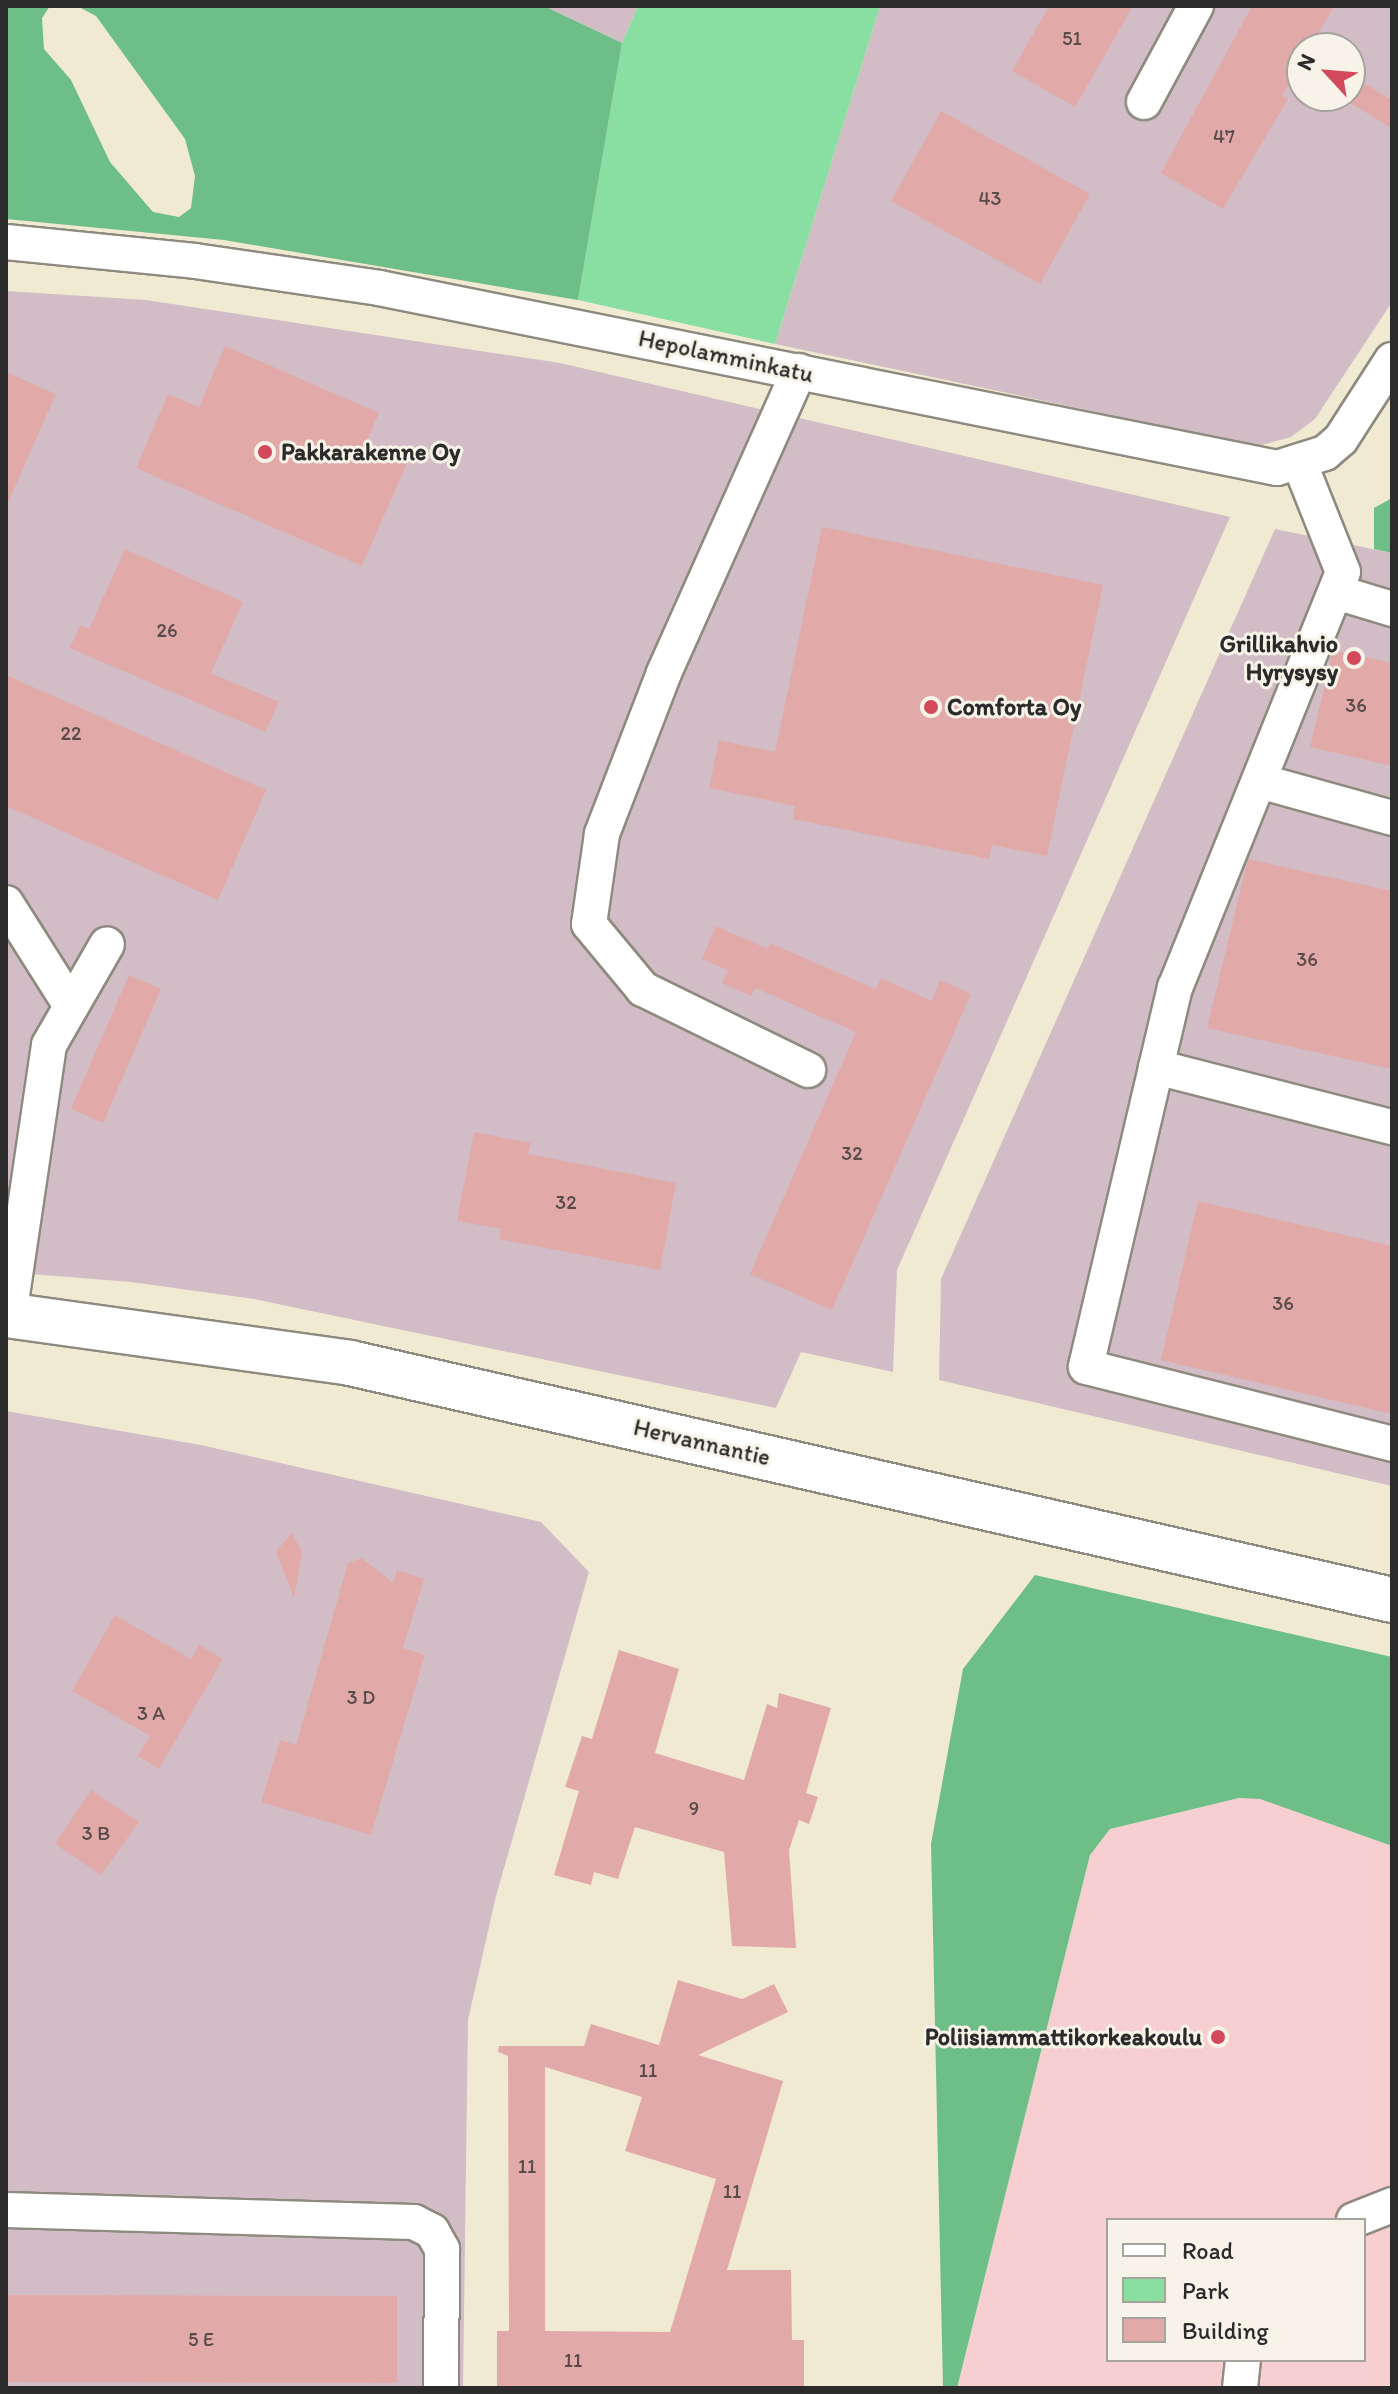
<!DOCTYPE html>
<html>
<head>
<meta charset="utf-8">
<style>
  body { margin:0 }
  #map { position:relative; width:1398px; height:2394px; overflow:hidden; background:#f1ead3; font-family:Itim,sans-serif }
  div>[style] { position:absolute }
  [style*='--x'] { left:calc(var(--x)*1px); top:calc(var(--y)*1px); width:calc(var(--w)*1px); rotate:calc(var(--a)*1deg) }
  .built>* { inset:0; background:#f7cfd1 }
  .industrial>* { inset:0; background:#d2bdc6 }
  .green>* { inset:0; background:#89dfa2 }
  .forest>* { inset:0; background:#6ebe88 }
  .building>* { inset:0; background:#e1aaa9 }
  .roads { filter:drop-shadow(2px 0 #8e8a7f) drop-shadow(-2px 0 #8e8a7f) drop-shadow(0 2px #8e8a7f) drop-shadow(0 -2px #8e8a7f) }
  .minor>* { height:34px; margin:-17px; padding:0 17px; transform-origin:17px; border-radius:17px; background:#fff }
  .major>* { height:44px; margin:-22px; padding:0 22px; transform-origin:22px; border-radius:22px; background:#fff }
  .dots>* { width:22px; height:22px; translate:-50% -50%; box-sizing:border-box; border:4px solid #f7f3e8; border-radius:50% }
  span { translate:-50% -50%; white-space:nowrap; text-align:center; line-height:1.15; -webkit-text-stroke:6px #f7f3e8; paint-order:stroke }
  .number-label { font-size:20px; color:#584b4a }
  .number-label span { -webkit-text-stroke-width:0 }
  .street-label { font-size:24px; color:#2b2b2b }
  .poi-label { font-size:24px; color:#2b2b2b; font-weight:700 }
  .left { translate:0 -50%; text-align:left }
  .right { translate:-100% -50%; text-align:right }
  .frame { position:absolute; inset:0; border:8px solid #2b2b2b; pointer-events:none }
  .legend { position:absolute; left:1106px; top:2218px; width:260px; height:144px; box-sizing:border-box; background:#f7f3e8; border:2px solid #a5a39c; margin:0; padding:10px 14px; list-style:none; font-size:24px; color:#2b2b2b }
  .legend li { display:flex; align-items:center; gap:16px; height:40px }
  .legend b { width:40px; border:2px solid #a5a39c }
  .north { position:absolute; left:1286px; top:32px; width:80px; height:80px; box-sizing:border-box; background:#f7f3e8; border:2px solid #a5a39c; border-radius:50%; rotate:296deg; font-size:22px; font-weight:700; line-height:32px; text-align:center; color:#2b2b2b }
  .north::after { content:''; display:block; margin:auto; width:28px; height:36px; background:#d1495b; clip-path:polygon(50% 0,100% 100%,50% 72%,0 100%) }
</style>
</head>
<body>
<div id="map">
  <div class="built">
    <div style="clip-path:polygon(evenodd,1239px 1798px,1260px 1799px,1392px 1846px,1392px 2388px,957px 2388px,1090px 1855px,1110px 1829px,1239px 1798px,1108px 2220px,1364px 2220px,1364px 2360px,1108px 2360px,1108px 2220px)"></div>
  </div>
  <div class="industrial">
    <div style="clip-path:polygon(544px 6px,638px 6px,622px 43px)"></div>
    <div style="clip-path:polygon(evenodd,880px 6px,1392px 6px,1392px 302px,1315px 419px,1291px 437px,1258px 446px,775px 344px,880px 6px,1302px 48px,1350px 48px,1350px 96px,1302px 96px,1302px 48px)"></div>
    <div style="clip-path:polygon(6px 291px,146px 300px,560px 363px,1230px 517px,897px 1270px,893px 1372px,801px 1352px,776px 1408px,254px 1299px,131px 1282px,6px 1272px)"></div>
    <div style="clip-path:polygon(1275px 529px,1392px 553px,1392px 1486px,939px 1380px,941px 1279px)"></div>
    <div style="clip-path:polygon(6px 1411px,201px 1445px,541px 1522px,589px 1572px,496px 1896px,468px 2020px,463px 2388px,6px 2388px)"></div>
  </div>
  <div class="green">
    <div style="clip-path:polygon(638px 6px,880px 6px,775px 344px,578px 300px,622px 43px)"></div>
  </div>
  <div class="forest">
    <div style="clip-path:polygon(6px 6px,50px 6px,42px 18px,44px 49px,71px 80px,110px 162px,153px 212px,179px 217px,191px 208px,195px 176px,185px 139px,96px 16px,77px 6px,544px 6px,622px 43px,578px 300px,224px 240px,6px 219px)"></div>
    <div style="clip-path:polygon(1392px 498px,1392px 553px,1374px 549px,1374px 508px)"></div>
    <div style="clip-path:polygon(1035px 1575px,1392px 1657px,1392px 1846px,1260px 1799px,1239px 1798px,1110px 1829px,1090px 1855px,957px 2388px,943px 2388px,931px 1844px,963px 1669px)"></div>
  </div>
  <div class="building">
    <div style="clip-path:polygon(1049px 6px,1133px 6px,1075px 107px,1012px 71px)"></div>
    <div style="clip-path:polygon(1252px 6px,1334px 6px,1310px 48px,1302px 48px,1302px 62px,1282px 96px,1288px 99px,1223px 209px,1161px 173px)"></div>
    <div style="clip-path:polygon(1350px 75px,1392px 100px,1392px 128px,1350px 103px)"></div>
    <div style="clip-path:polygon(941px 111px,1090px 194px,1040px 284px,891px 201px)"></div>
    <div style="clip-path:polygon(225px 346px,379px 413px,366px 443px,408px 461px,362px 566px,136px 468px,168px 394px,199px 407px)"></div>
    <div style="clip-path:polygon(6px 372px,56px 394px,6px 507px)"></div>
    <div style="clip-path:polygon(822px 527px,1103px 585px,1047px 856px,992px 845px,989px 859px,793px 819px,795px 806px,709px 788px,719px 740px,775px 752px)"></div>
    <div style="clip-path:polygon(125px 549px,243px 602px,211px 673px,279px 702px,265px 732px,70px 648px,80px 625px,89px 629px)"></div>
    <div style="clip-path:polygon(1333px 650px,1392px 663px,1392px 766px,1310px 747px)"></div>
    <div style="clip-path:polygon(6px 675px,266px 790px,218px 900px,6px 806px)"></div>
    <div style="clip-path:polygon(1248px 859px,1392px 891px,1392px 1069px,1207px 1028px)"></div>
    <div style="clip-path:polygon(716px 926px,768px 949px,770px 943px,876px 989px,881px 978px,932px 1001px,940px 980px,971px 994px,832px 1310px,750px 1274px,856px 1032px,755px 988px,751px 996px,722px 983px,728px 970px,702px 959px)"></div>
    <div style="clip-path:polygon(129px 975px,161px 989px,103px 1123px,71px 1109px)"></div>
    <div style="clip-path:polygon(474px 1132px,531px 1143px,528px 1154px,676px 1183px,660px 1270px,499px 1239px,501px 1229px,457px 1221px)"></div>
    <div style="clip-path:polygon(1198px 1201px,1392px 1246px,1392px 1414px,1161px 1360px)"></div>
    <div style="clip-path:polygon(292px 1533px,302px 1552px,294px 1598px,276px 1551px)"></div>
    <div style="clip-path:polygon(362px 1558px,393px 1583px,397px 1570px,424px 1579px,403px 1648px,425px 1655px,371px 1835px,261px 1802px,280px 1740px,296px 1745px,348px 1563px)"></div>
    <div style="clip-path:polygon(115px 1615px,191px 1659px,199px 1645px,223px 1659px,159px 1769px,138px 1756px,150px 1736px,72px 1691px)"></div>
    <div style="clip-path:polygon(619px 1650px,679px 1669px,655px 1753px,744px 1780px,767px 1704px,777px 1708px,779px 1693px,831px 1708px,806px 1793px,818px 1797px,809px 1824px,799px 1820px,789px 1850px,796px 1948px,732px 1946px,724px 1852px,635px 1827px,618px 1879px,594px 1872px,591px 1885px,554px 1875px,579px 1791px,565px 1787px,582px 1736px,592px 1739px)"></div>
    <div style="clip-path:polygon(91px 1790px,139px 1822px,101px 1875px,55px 1844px)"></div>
    <div style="clip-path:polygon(evenodd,678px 1980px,742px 1999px,774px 1984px,788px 2012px,698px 2055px,783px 2081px,727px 2270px,791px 2270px,792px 2340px,804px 2340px,804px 2388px,497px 2388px,497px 2331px,509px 2331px,508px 2056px,498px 2052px,499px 2046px,584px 2046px,591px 2024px,659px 2045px,678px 1980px,545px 2067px,642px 2097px,625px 2151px,716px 2179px,670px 2332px,545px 2331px,545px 2067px)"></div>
    <div style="clip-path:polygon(6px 2295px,397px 2296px,397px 2383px,6px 2382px)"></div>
  </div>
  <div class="roads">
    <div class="minor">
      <div style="--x:1144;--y:102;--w:109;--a:-61.6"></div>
      <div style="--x:6;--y:242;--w:190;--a:5.7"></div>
      <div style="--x:195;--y:261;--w:186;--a:8.3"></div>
      <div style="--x:379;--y:288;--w:916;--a:11.33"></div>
      <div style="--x:1277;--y:468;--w:50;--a:-17.4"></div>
      <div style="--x:1325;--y:453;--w:21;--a:-41"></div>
      <div style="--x:1341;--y:439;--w:94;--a:-57.2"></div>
      <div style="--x:799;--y:371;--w:331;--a:114.1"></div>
      <div style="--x:664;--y:673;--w:173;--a:111.1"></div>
      <div style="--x:602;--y:834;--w:91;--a:98.2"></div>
      <div style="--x:589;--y:924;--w:85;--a:50.3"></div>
      <div style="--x:643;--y:989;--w:184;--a:26.1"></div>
      <div style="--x:1300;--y:464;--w:116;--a:68.3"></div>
      <div style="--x:1343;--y:572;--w:448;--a:112"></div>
      <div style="--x:1175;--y:987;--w:390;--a:103.2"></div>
      <div style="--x:1086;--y:1367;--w:316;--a:14.1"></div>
      <div style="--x:1336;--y:592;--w:59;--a:16.9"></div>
      <div style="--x:1259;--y:781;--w:138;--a:15.5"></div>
      <div style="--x:6;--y:903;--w:122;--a:57.7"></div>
      <div style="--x:1156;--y:1067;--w:244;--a:14.3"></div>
      <div style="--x:9;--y:1316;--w:274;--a:-81.6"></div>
      <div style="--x:49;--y:1045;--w:116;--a:-60.1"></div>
      <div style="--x:6;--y:2210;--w:408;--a:1.7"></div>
      <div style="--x:414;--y:2222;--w:20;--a:27"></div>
      <div style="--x:432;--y:2231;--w:21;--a:61"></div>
      <div style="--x:442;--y:2249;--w:139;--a:90.4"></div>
      <div style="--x:1354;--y:2220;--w:41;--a:-21.5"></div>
      <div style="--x:1240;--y:2388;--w:28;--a:-84"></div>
    </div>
    <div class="major">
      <div style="--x:6;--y:1315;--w:347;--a:7.9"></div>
      <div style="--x:350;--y:1363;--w:1069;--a:12.81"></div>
    </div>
  </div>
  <div class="dots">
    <div style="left:265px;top:452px;background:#d1495b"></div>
    <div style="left:1354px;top:658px;background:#d1495b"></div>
    <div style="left:931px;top:707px;background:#d1495b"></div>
    <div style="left:1218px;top:2037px;background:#d1495b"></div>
  </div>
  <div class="number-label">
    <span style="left:1072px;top:38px">51</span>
    <span style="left:1224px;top:136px">47</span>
    <span style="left:990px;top:198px">43</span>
    <span style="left:167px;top:630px">26</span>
    <span style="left:1356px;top:705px">36</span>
    <span style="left:71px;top:733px">22</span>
    <span style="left:1307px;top:959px">36</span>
    <span style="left:852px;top:1153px">32</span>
    <span style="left:566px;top:1202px">32</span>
    <span style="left:1283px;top:1303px">36</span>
    <span style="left:361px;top:1697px">3 D</span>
    <span style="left:151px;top:1713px">3 A</span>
    <span style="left:694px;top:1808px">9</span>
    <span style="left:96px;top:1833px">3 B</span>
    <span style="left:648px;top:2070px">11</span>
    <span style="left:527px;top:2166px">11</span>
    <span style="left:732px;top:2191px">11</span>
    <span style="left:201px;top:2339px">5 E</span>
    <span style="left:573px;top:2360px">11</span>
  </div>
  <div class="street-label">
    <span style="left:726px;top:356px;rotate:12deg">Hepolamminkatu</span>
    <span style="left:702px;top:1442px;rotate:13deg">Hervannantie</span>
  </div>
  <div class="poi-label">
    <span class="left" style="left:281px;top:452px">Pakkarakenne Oy</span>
    <span class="right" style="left:1338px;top:658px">Grillikahvio<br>Hyrysysy</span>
    <span class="left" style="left:947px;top:707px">Comforta Oy</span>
    <span class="right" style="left:1202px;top:2037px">Poliisiammattikorkeakoulu</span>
  </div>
  <div class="frame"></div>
  <ul class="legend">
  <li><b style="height:10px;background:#fff"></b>Road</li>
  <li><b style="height:22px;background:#89dfa2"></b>Park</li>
  <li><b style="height:22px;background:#e1aaa9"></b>Building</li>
  </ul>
  <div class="north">N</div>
</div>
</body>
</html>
